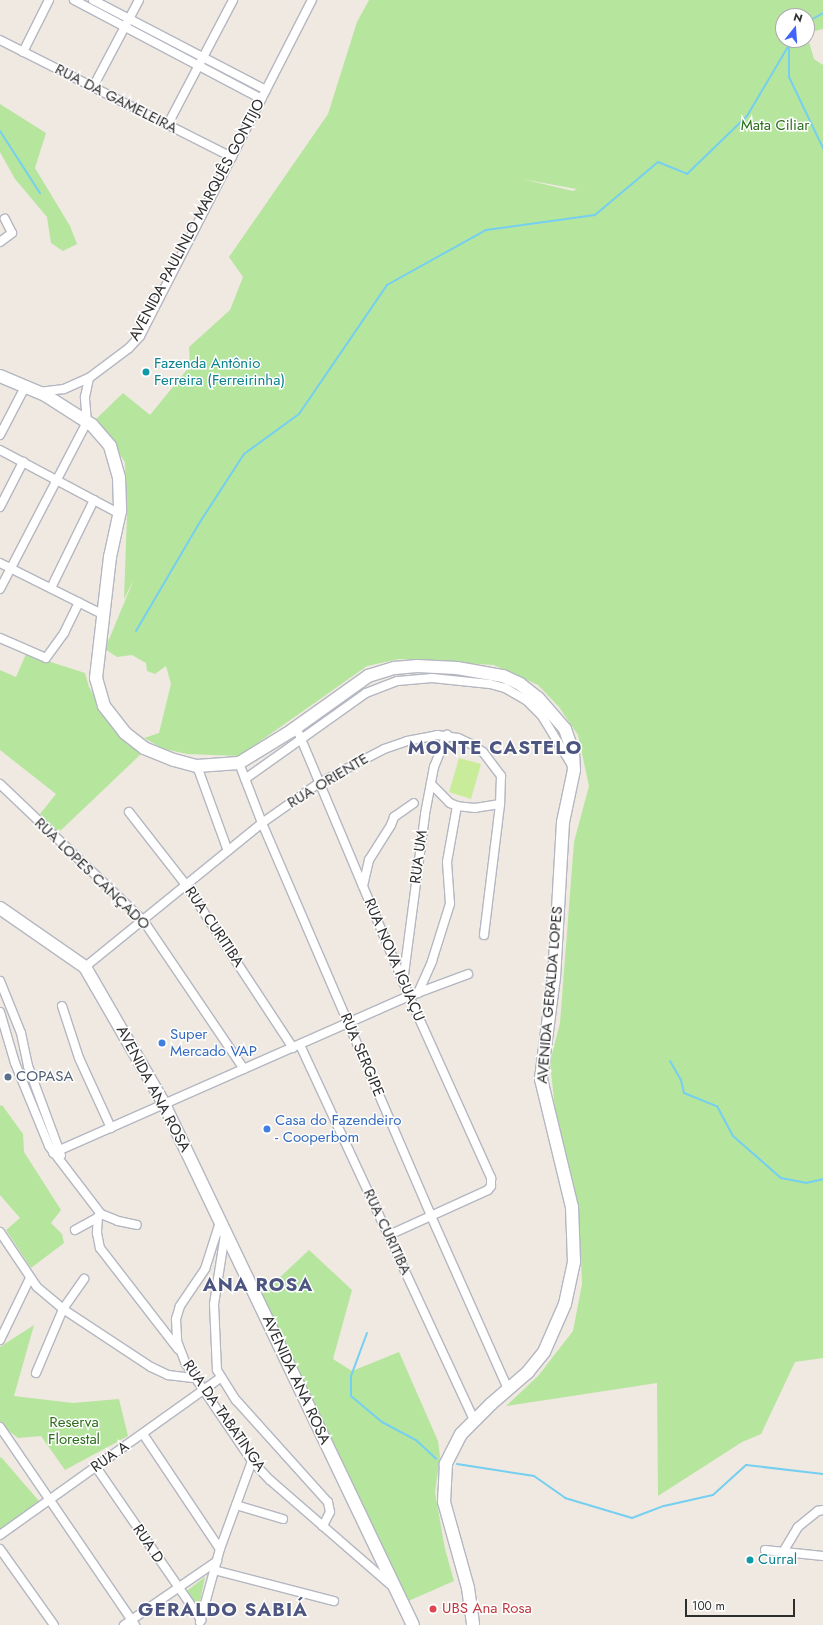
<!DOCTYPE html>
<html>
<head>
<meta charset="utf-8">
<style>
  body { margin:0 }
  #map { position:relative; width:823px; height:1625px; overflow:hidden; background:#efe9e1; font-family:Jost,sans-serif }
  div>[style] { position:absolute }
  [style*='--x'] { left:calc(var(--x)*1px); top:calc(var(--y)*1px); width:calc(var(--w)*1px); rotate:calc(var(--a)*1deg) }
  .green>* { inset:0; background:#b6e59e }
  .pitch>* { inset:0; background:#c9ec9a }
  .stream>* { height:2px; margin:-1px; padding:0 1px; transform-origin:1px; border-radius:1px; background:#75cff0 }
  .roads { filter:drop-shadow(1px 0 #b4b7c1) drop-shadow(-1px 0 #b4b7c1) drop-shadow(0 1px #b4b7c1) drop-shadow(0 -1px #b4b7c1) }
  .street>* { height:8px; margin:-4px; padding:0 4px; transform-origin:4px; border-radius:4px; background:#fff }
  .secondary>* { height:12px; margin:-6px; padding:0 6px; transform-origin:6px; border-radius:6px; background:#fff }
  .dots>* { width:11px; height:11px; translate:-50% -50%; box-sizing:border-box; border:2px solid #fff; border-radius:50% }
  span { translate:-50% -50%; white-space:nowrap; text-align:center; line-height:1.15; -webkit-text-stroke:3px #fff; paint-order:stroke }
  .street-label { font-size:15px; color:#2e2e2e }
  .park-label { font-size:15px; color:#2c6e1b }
  .culture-label { font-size:15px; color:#0d838f }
  .left { translate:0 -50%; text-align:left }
  .shop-label { font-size:15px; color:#366cbe }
  .service-label { font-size:15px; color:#4e5e75 }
  .health-label { font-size:15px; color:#be3a42 }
  .district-label { font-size:19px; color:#4d5680; font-weight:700; letter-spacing:1px }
  .north { position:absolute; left:775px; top:8px; width:40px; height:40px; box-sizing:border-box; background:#fff; border:1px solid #ababab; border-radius:50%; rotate:17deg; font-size:11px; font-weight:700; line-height:16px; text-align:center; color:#2e2e2e }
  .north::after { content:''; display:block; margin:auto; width:14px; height:18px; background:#4264fb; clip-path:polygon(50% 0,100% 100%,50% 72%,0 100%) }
  .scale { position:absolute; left:685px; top:1599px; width:110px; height:18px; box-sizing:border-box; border:2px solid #2e2e2e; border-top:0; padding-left:5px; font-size:12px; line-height:14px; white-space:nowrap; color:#2e2e2e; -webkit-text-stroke:3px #fff; paint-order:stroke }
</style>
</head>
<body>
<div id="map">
  <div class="green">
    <div style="clip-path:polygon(evenodd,369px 0,823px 0,823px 29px,807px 33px,807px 16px,783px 16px,783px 40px,807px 40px,807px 35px,814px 59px,823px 65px,823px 1358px,795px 1362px,761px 1434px,742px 1442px,658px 1496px,657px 1383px,506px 1406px,538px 1376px,573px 1331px,582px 1284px,580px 1238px,574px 1185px,555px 1109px,550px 1062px,560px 1023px,574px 842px,589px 786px,578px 735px,559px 707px,538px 685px,494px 665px,399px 659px,367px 666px,239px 756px,187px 754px,164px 749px,144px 738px,159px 733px,171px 684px,166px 666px,155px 674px,147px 671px,146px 663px,132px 655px,117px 657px,105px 649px,134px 579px,124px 599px,127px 514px,125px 462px,95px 420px,123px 393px,150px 415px,190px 366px,189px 347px,230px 310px,243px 277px,229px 257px,328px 114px,357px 22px,369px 0,522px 179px,576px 189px,577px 189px,573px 191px,522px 179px)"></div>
    <div style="clip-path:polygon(0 104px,46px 133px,35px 168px,70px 226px,77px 244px,63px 251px,51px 243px,47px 217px,15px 179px,0 152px)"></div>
    <div style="clip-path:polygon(26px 654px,85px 673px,89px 687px,102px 710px,141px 754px,58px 833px,40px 814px,56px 794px,0 750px,0 670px,16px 677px)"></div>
    <div style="clip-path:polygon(2px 1105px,23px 1134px,24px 1152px,61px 1210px,51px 1223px,62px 1234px,64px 1243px,31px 1268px,6px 1230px,20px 1218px,0 1195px,0 1106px)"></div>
    <div style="clip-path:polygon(309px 1250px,352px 1290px,333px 1359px,352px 1371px,399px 1352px,438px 1441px,440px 1456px,435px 1492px,445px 1549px,454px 1581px,406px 1602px,260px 1296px)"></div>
    <div style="clip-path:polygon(34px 1325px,14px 1396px,73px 1403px,119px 1399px,128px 1436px,65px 1470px,41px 1436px,18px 1438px,0 1424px,0 1347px)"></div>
    <div style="clip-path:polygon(1px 1457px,39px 1501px,0 1530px,0 1458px)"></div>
    <div style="clip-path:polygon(205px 1577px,198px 1611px,184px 1593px)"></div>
  </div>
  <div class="pitch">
    <div style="clip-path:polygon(459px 758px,481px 764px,471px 799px,449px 792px)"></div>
  </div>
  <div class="stream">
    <div style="--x:807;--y:22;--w:18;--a:-29"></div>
    <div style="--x:789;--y:47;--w:30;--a:90"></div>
    <div style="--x:789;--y:77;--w:79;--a:64.4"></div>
    <div style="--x:0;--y:131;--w:74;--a:57.2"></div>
    <div style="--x:136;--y:631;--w:126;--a:-59.6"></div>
    <div style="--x:200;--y:522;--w:81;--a:-57.1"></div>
    <div style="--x:244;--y:454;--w:68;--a:-36"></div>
    <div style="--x:299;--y:414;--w:156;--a:-55.7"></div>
    <div style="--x:387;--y:285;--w:113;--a:-29.1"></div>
    <div style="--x:486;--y:230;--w:110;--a:-7.8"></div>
    <div style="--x:595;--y:215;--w:82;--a:-40.1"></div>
    <div style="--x:658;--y:162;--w:31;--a:22"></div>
    <div style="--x:687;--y:174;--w:83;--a:-44"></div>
    <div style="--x:747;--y:116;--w:88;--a:-59.4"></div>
    <div style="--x:670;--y:1061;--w:22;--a:60"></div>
    <div style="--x:681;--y:1080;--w:13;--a:77"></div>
    <div style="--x:684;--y:1093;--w:35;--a:22"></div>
    <div style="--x:717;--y:1106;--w:34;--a:62"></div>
    <div style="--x:733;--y:1136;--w:64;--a:41.2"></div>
    <div style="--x:781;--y:1178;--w:25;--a:11"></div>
    <div style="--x:806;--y:1183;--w:17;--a:-13"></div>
    <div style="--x:367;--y:1333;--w:46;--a:110.4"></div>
    <div style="--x:351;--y:1376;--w:20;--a:90"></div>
    <div style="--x:351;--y:1396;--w:40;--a:40"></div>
    <div style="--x:382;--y:1422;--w:40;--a:28"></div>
    <div style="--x:417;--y:1441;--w:26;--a:43"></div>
    <div style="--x:457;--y:1464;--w:78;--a:8.9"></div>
    <div style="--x:534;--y:1476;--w:38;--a:35"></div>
    <div style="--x:565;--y:1498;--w:70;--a:16.6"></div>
    <div style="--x:632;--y:1518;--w:34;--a:-21"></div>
    <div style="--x:664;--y:1506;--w:50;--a:-12.7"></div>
    <div style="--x:713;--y:1495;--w:45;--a:-42.3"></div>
    <div style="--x:746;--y:1465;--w:78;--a:6.7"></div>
  </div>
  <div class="roads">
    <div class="street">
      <div style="--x:74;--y:0;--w:212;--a:27.8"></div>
      <div style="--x:93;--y:0;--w:195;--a:27.5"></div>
      <div style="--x:0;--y:40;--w:260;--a:26.8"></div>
      <div style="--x:23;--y:52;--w:58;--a:-63.4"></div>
      <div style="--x:93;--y:87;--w:98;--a:-62.1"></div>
      <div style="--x:168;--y:124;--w:140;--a:-62.3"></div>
      <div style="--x:0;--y:242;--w:15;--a:-37"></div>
      <div style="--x:12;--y:233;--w:16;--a:-117"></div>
      <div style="--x:39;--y:392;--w:25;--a:-7"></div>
      <div style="--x:64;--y:389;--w:27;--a:-24"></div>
      <div style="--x:89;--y:378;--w:50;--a:-36.9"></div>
      <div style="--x:129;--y:348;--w:16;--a:-47"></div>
      <div style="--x:140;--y:336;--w:377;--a:-62.9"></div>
      <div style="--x:0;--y:435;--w:54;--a:-62.5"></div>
      <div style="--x:0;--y:450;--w:136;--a:28.1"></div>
      <div style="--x:0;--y:507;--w:51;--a:-62.9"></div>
      <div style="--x:0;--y:563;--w:114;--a:26.6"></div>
      <div style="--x:51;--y:588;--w:98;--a:-64"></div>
      <div style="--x:0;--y:589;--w:188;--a:-62.5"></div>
      <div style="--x:87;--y:422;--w:25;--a:-95"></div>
      <div style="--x:85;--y:397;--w:19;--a:-78"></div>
      <div style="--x:0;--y:638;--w:50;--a:23.5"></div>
      <div style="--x:46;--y:658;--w:31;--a:-54"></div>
      <div style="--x:64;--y:633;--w:34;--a:-64"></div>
      <div style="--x:296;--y:727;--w:292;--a:67.2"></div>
      <div style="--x:409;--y:996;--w:200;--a:65.7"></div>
      <div style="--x:491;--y:1178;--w:8;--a:90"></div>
      <div style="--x:491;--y:1186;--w:5;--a:127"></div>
      <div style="--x:488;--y:1190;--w:109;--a:155.6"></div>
      <div style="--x:239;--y:763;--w:64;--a:69"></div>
      <div style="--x:262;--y:823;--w:428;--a:66.7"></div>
      <div style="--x:431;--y:1216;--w:189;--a:66"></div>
      <div style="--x:197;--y:766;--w:90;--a:70"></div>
      <div style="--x:245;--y:779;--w:148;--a:-35.4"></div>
      <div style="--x:366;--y:693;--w:34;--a:-21"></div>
      <div style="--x:398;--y:681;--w:34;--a:-5"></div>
      <div style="--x:432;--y:678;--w:58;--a:5.9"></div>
      <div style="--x:490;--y:684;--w:16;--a:15"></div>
      <div style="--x:505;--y:688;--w:24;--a:30"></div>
      <div style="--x:526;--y:700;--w:23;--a:45"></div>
      <div style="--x:542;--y:716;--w:60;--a:58.7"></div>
      <div style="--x:0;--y:784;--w:197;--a:43.6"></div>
      <div style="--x:143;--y:920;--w:180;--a:55.9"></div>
      <div style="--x:129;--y:812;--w:93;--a:52"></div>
      <div style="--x:186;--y:885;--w:195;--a:56.7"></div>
      <div style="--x:363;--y:886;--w:27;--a:-77"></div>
      <div style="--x:369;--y:860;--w:41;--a:-57.8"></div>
      <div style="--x:391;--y:825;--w:9;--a:-69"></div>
      <div style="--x:394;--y:817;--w:24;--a:-35"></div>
      <div style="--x:484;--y:935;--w:132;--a:-83"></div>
      <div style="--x:85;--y:967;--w:228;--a:-39.1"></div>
      <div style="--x:262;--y:823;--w:70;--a:-35.1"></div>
      <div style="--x:319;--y:783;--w:73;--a:-27.6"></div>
      <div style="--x:384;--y:749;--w:24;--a:-19"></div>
      <div style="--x:407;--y:741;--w:31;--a:-11"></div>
      <div style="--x:437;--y:735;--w:21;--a:8"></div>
      <div style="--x:458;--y:738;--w:14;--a:25"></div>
      <div style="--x:471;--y:744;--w:14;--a:34"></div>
      <div style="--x:483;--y:752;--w:30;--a:53"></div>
      <div style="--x:501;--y:776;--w:28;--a:92"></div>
      <div style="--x:500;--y:804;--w:25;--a:171"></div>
      <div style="--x:475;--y:808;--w:18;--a:-174"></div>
      <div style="--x:457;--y:806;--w:8;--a:-157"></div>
      <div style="--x:450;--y:803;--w:27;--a:-135"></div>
      <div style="--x:0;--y:981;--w:56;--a:68"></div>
      <div style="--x:21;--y:1033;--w:34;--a:78"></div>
      <div style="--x:28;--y:1066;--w:95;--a:69.7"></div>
      <div style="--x:403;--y:982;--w:169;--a:-82.5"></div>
      <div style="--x:425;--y:814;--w:48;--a:-79.2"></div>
      <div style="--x:434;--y:767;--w:35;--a:-68"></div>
      <div style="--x:418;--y:993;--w:35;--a:-66"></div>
      <div style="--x:432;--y:961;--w:60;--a:-72.5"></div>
      <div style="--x:450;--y:904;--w:42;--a:-94.1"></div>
      <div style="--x:447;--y:862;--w:57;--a:-79.9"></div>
      <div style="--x:62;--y:1006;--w:55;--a:71.9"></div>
      <div style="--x:79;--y:1058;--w:77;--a:65.4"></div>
      <div style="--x:0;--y:1012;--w:53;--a:73.6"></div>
      <div style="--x:15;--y:1063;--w:90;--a:67.7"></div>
      <div style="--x:49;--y:1146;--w:86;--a:52.6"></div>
      <div style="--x:101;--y:1214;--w:4;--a:135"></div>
      <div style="--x:98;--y:1217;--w:16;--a:94"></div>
      <div style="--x:97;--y:1233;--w:15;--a:79"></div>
      <div style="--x:100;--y:1248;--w:128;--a:52.3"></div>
      <div style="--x:300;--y:1045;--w:413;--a:65.1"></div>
      <div style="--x:53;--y:1153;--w:389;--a:-23.8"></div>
      <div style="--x:409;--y:996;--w:63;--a:-20.4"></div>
      <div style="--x:101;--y:1214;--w:18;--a:22"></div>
      <div style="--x:118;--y:1221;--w:19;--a:12"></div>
      <div style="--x:220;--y:1222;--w:49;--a:107.7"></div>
      <div style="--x:205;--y:1269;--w:45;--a:124"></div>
      <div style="--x:180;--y:1306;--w:14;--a:107"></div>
      <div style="--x:176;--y:1319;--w:22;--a:87"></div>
      <div style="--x:177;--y:1341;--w:25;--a:69"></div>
      <div style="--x:186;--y:1364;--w:117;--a:55.8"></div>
      <div style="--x:252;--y:1461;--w:26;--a:47"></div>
      <div style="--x:270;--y:1480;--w:162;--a:41"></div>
      <div style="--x:75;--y:1230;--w:26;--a:-29"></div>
      <div style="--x:0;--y:1232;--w:66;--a:56.1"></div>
      <div style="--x:37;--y:1287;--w:34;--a:40"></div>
      <div style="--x:63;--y:1309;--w:105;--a:33.4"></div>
      <div style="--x:151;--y:1367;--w:19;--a:25"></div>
      <div style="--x:168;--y:1375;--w:25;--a:7"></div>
      <div style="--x:225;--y:1234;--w:71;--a:98.9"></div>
      <div style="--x:214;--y:1304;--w:66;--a:87.4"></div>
      <div style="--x:217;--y:1370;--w:36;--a:58"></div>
      <div style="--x:236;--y:1400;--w:137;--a:48"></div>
      <div style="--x:328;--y:1502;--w:10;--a:79"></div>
      <div style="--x:330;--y:1512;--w:16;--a:117"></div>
      <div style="--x:0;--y:1340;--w:69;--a:-64.2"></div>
      <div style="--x:36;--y:1373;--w:69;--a:-67.1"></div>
      <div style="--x:63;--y:1309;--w:37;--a:-55"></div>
      <div style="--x:0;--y:1427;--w:240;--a:55.7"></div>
      <div style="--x:143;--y:1434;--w:138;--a:56.2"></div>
      <div style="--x:96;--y:1467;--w:186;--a:55.5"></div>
      <div style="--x:236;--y:1505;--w:49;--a:16.6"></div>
      <div style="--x:0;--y:1535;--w:270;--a:-35.5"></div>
      <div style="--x:0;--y:1549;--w:93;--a:54.6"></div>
      <div style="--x:765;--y:1550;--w:58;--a:5.9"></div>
      <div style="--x:783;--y:1552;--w:29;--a:-59"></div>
      <div style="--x:798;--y:1527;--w:26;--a:-39"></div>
      <div style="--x:818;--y:1511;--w:5;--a:-11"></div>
      <div style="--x:214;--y:1570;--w:124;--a:14.5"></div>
      <div style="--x:200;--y:1622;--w:76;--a:-74.7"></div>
      <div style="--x:220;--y:1549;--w:94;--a:-70"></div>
      <div style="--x:124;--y:1625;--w:113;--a:-34.5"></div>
    </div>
    <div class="secondary">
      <div style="--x:0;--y:376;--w:49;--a:22.9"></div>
      <div style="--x:45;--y:395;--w:56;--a:32.6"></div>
      <div style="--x:92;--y:425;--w:28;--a:49"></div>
      <div style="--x:110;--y:446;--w:33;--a:74"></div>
      <div style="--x:119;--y:478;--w:33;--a:88"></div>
      <div style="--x:120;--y:511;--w:47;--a:102.3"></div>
      <div style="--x:110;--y:557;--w:122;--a:96.6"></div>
      <div style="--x:96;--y:678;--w:29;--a:74"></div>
      <div style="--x:104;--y:706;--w:34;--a:52"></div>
      <div style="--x:125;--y:733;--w:24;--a:38"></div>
      <div style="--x:144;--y:748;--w:32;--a:22"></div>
      <div style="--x:174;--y:760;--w:24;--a:15"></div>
      <div style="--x:197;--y:766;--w:42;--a:-4.1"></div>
      <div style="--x:239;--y:763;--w:61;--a:-31.6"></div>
      <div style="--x:291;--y:731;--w:95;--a:-35.5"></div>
      <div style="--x:368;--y:676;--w:28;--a:-17"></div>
      <div style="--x:395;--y:668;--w:22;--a:-5"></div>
      <div style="--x:417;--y:666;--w:40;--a:2.9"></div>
      <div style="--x:457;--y:668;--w:47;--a:9.9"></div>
      <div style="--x:503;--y:676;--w:19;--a:25"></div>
      <div style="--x:520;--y:684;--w:23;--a:38"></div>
      <div style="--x:538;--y:698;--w:41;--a:48.9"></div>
      <div style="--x:565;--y:729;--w:24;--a:71"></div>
      <div style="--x:573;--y:752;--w:18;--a:87"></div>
      <div style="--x:574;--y:770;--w:53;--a:101.9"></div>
      <div style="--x:563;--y:822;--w:155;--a:93.3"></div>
      <div style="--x:554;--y:977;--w:103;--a:97.3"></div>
      <div style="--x:541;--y:1079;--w:132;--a:76.4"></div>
      <div style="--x:572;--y:1207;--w:55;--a:87.9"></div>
      <div style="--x:574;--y:1262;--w:43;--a:102.1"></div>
      <div style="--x:565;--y:1304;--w:52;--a:113.6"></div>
      <div style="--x:544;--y:1352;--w:26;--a:129"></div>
      <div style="--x:528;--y:1372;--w:49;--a:139.1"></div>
      <div style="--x:491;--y:1404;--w:42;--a:135"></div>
      <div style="--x:461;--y:1434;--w:34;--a:117"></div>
      <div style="--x:446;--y:1464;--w:38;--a:93"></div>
      <div style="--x:444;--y:1502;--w:89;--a:74.4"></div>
      <div style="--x:468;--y:1588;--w:37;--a:82"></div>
      <div style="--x:0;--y:908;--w:103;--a:34.8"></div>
      <div style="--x:85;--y:967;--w:158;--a:60"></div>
      <div style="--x:164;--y:1104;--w:577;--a:64.46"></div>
    </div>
  </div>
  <div class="dots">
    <div style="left:146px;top:372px;background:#0f9aa8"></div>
    <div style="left:162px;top:1043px;background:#3f7fe0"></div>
    <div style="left:8px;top:1077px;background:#5c6f8a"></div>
    <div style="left:267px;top:1129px;background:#3f7fe0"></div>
    <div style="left:750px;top:1560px;background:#0f9aa8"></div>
    <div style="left:433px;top:1609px;background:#e0444e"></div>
  </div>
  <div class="street-label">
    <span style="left:116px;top:99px;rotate:27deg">RUA DA GAMELEIRA</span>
    <span style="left:197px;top:220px;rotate:-62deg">AVENIDA PAULINLO MARQUÊS GONTIJO</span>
    <span style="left:328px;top:781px;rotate:-31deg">RUA ORIENTE</span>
    <span style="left:419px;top:857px;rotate:-83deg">RUA UM</span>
    <span style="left:92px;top:874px;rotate:44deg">RUA LOPES CANÇADO</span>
    <span style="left:214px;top:927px;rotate:56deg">RUA CURITIBA</span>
    <span style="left:394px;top:960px;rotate:67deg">RUA NOVA IGUAÇU</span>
    <span style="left:550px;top:995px;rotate:-85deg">AVENIDA GERALDA LOPES</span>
    <span style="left:362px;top:1055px;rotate:67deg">RUA SERGIPE</span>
    <span style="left:153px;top:1089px;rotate:62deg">AVENIDA ANA ROSA</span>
    <span style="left:387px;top:1232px;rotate:65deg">RUA CURITIBA</span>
    <span style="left:296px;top:1380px;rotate:65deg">AVENIDA ANA ROSA</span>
    <span style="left:224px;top:1416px;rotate:55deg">RUA DA TABATINGA</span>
    <span style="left:110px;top:1457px;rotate:-35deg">RUA A</span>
    <span style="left:148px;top:1544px;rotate:56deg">RUA D</span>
  </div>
  <div class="park-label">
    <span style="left:775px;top:126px">Mata Ciliar</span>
    <span style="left:74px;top:1431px">Reserva<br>Florestal</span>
  </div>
  <div class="culture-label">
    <span class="left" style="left:154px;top:372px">Fazenda Antônio<br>Ferreira (Ferreirinha)</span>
    <span class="left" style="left:758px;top:1560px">Curral</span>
  </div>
  <div class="shop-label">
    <span class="left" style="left:170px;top:1043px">Super<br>Mercado VAP</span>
    <span class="left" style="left:275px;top:1129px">Casa do Fazendeiro<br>- Cooperbom</span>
  </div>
  <div class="service-label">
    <span class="left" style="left:16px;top:1077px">COPASA</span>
  </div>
  <div class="health-label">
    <span class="left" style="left:442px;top:1609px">UBS Ana Rosa</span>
  </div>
  <div class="district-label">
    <span style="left:495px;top:748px">MONTE CASTELO</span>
    <span style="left:258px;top:1285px">ANA ROSA</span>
    <span style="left:223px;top:1610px">GERALDO SABIÁ</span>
  </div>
  <div class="north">N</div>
  <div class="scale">100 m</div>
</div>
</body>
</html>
